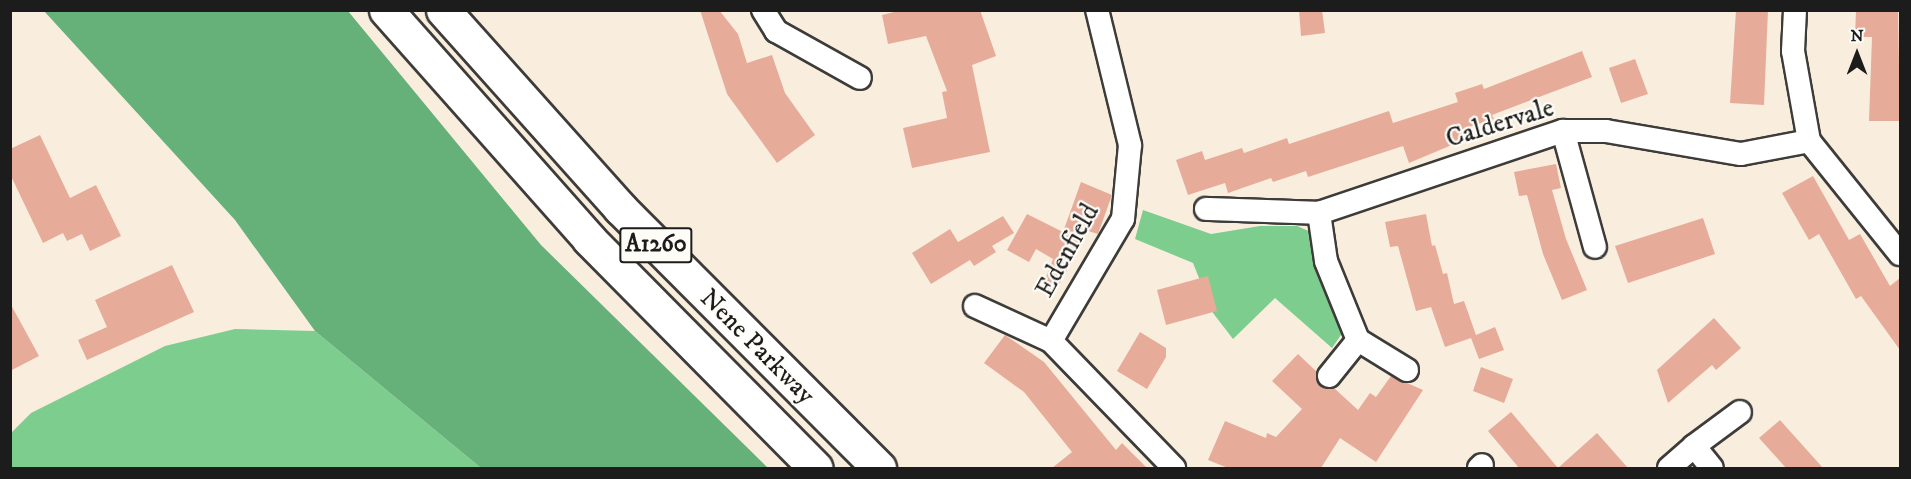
<!DOCTYPE html>
<html>
<head>
<meta charset="utf-8">
<style>
  body { margin:0 }
  #map { position:relative; width:1911px; height:479px; overflow:hidden; background:#f9eede; font-family:"IM FELL DW Pica",serif }
  div>[style] { position:absolute }
  [style*='--x'] { left:calc(var(--x)*1px); top:calc(var(--y)*1px); width:calc(var(--w)*1px); rotate:calc(var(--a)*1deg) }
  .green>* { inset:0; background:#7dcd8e }
  .forest>* { inset:0; background:#66b079 }
  .building>* { inset:0; background:#e6ac99 }
  .roads { filter:drop-shadow(2px 0 #3d3c39) drop-shadow(-2px 0 #3d3c39) drop-shadow(0 2px #3d3c39) drop-shadow(0 -2px #3d3c39) }
  .street>* { height:22px; margin:-11px; padding:0 11px; transform-origin:11px; border-radius:11px; background:#fff }
  .highway>* { height:33px; margin:-16.5px; padding:0 16.5px; transform-origin:16.5px; border-radius:16.5px; background:#fff }
  span { translate:-50% -50%; white-space:nowrap; text-align:center; line-height:1.15; -webkit-text-stroke:4.5px #fdfcf7; paint-order:stroke }
  .shield-label span { padding:2px 4px; background:#fdfcf7; border:2px solid; border-radius:4px; -webkit-text-stroke-width:0 }
  .shield-label { font-size:24px; color:#1c1c1c; font-weight:700 }
  .street-label { font-size:26px; color:#1c1c1c }
  .frame { position:absolute; inset:0; border:12px solid #1c1c1c; pointer-events:none }
  .north { position:absolute; left:1827px; top:24px; width:60px; height:60px; -webkit-text-stroke:4px #fdfcf7; paint-order:stroke; rotate:0deg; font-size:16px; font-weight:700; line-height:24px; text-align:center; color:#1c1c1c }
  .north::after { content:''; display:block; margin:auto; width:21px; height:27px; background:#1c1c1c; clip-path:polygon(50% 0,100% 100%,50% 72%,0 100%) }
</style>
</head>
<body>
<div id="map">
  <div class="green">
    <div style="clip-path:polygon(1143px 210px,1211px 234px,1260px 226px,1297px 226px,1311px 232px,1343px 332px,1332px 348px,1275px 298px,1233px 339px,1213px 313px,1193px 263px,1135px 239px)"></div>
    <div style="clip-path:polygon(235px 329px,315px 331px,481px 468px,11px 468px,11px 433px,31px 413px,165px 346px)"></div>
  </div>
  <div class="forest">
    <div style="clip-path:polygon(44px 11px,348px 11px,541px 245px,768px 468px,481px 468px,315px 331px,235px 220px)"></div>
  </div>
  <div class="building">
    <div style="clip-path:polygon(700px 10px,719px 10px,738px 34px,747px 63px,772px 55px,785px 93px,815px 135px,777px 163px,727px 94px)"></div>
    <div style="clip-path:polygon(902px 10px,980px 10px,996px 56px,972px 65px,990px 152px,912px 168px,903px 128px,947px 118px,942px 92px,947px 91px,926px 36px,888px 44px,882px 15px)"></div>
    <div style="clip-path:polygon(1299px 10px,1322px 10px,1325px 33px,1301px 36px)"></div>
    <div style="clip-path:polygon(1736px 10px,1768px 10px,1764px 105px,1730px 103px)"></div>
    <div style="clip-path:polygon(1856px 10px,1898px 10px,1900px 121px,1869px 121px,1872px 37px,1855px 37px)"></div>
    <div style="clip-path:polygon(1582px 51px,1592px 77px,1492px 115px,1494px 119px,1463px 129px,1466px 139px,1409px 163px,1403px 146px,1308px 177px,1306px 171px,1273px 182px,1271px 178px,1228px 193px,1225px 183px,1188px 195px,1176px 160px,1202px 151px,1205px 160px,1242px 148px,1244px 153px,1287px 138px,1289px 144px,1389px 111px,1393px 123px,1458px 102px,1455px 93px,1482px 84px,1484px 89px)"></div>
    <div style="clip-path:polygon(1635px 59px,1648px 94px,1621px 103px,1609px 68px)"></div>
    <div style="clip-path:polygon(40px 135px,70px 198px,96px 185px,121px 236px,90px 251px,82px 234px,67px 241px,63px 233px,43px 243px,10px 174px,10px 149px)"></div>
    <div style="clip-path:polygon(1556px 164px,1561px 188px,1552px 190px,1566px 239px,1587px 290px,1562px 300px,1543px 254px,1527px 195px,1519px 196px,1514px 172px)"></div>
    <div style="clip-path:polygon(1813px 176px,1849px 240px,1860px 234px,1890px 286px,1900px 278px,1900px 350px,1861px 296px,1856px 299px,1819px 234px,1809px 240px,1782px 193px)"></div>
    <div style="clip-path:polygon(1081px 182px,1112px 195px,1098px 234px,1088px 231px,1054px 294px,1042px 288px,1053px 259px,1036px 249px,1029px 262px,1007px 250px,1027px 214px,1063px 232px)"></div>
    <div style="clip-path:polygon(1426px 214px,1432px 246px,1435px 245px,1443px 274px,1447px 273px,1454px 304px,1464px 301px,1476px 335px,1495px 327px,1504px 350px,1479px 359px,1471px 338px,1445px 347px,1431px 307px,1416px 311px,1398px 246px,1390px 247px,1385px 222px)"></div>
    <div style="clip-path:polygon(1003px 216px,1014px 233px,992px 246px,996px 252px,974px 266px,970px 260px,931px 284px,912px 253px,950px 229px,958px 242px)"></div>
    <div style="clip-path:polygon(1703px 218px,1715px 254px,1628px 283px,1615px 246px)"></div>
    <div style="clip-path:polygon(172px 265px,194px 312px,87px 360px,78px 340px,107px 327px,95px 300px)"></div>
    <div style="clip-path:polygon(1208px 276px,1217px 311px,1166px 325px,1157px 290px)"></div>
    <div style="clip-path:polygon(10px 303px,39px 356px,10px 371px)"></div>
    <div style="clip-path:polygon(1714px 318px,1741px 348px,1716px 370px,1712px 365px,1668px 403px,1657px 370px)"></div>
    <div style="clip-path:polygon(1140px 332px,1166px 348px,1166px 357px,1147px 389px,1117px 371px)"></div>
    <div style="clip-path:polygon(1005px 335px,1044px 362px,1116px 450px,1122px 443px,1147px 468px,1052px 468px,1072px 452px,1024px 392px,984px 363px)"></div>
    <div style="clip-path:polygon(1298px 354px,1317px 372px,1320px 386px,1334px 388px,1358px 410px,1370px 393px,1376px 397px,1391px 376px,1423px 390px,1376px 462px,1340px 438px,1321px 468px,1228px 468px,1208px 460px,1225px 421px,1266px 438px,1267px 433px,1276px 437px,1302px 409px,1272px 381px)"></div>
    <div style="clip-path:polygon(1481px 367px,1513px 379px,1504px 403px,1473px 391px)"></div>
    <div style="clip-path:polygon(1511px 412px,1558px 468px,1519px 468px,1488px 431px)"></div>
    <div style="clip-path:polygon(1780px 420px,1823px 468px,1786px 468px,1759px 438px)"></div>
    <div style="clip-path:polygon(1597px 433px,1628px 468px,1558px 468px)"></div>
  </div>
  <div class="roads">
    <div class="street">
      <div style="--x:763;--y:10;--w:25;--a:58"></div>
      <div style="--x:776;--y:31;--w:96;--a:29.2"></div>
      <div style="--x:1795;--y:10;--w:41;--a:92.8"></div>
      <div style="--x:1793;--y:51;--w:91;--a:79.9"></div>
      <div style="--x:1809;--y:141;--w:145;--a:51.2"></div>
      <div style="--x:1563;--y:131;--w:120;--a:74.6"></div>
      <div style="--x:1206;--y:209;--w:113;--a:2"></div>
      <div style="--x:975;--y:306;--w:84;--a:24.7"></div>
      <div style="--x:1051;--y:341;--w:177;--a:45.9"></div>
      <div style="--x:1051;--y:341;--w:142;--a:-59.5"></div>
      <div style="--x:1123;--y:219;--w:74;--a:-84.6"></div>
      <div style="--x:1130;--y:145;--w:139;--a:-103.7"></div>
      <div style="--x:1407;--y:370;--w:57;--a:-148.5"></div>
      <div style="--x:1358;--y:340;--w:85;--a:-112.1"></div>
      <div style="--x:1326;--y:261;--w:49;--a:-98.3"></div>
      <div style="--x:1319;--y:213;--w:257;--a:-18.6"></div>
      <div style="--x:1563;--y:131;--w:43;--a:0"></div>
      <div style="--x:1606;--y:131;--w:137;--a:9.7"></div>
      <div style="--x:1741;--y:154;--w:69;--a:-10.8"></div>
      <div style="--x:1329;--y:376;--w:46;--a:-51.1"></div>
      <div style="--x:1694;--y:446;--w:57;--a:-36.5"></div>
      <div style="--x:1479;--y:468;--w:4;--a:-45"></div>
      <div style="--x:1669;--y:468;--w:33;--a:-41"></div>
      <div style="--x:1694;--y:446;--w:28;--a:51"></div>
    </div>
    <div class="highway">
      <div style="--x:386;--y:10;--w:306;--a:48.4"></div>
      <div style="--x:589;--y:239;--w:322;--a:45.3"></div>
      <div style="--x:443;--y:10;--w:266;--a:48.2"></div>
      <div style="--x:620;--y:208;--w:367;--a:45.1"></div>
    </div>
  </div>
  <div class="shield-label">
    <span style="left:656px;top:245px">A1260</span>
  </div>
  <div class="street-label">
    <span style="left:1500px;top:124px;rotate:-17deg">Caldervale</span>
    <span style="left:1068px;top:251px;rotate:-61deg">Edenfield</span>
    <span style="left:757px;top:347px;rotate:45deg">Nene Parkway</span>
  </div>
  <div class="frame"></div>
  <div class="north">N</div>
</div>
</body>
</html>
